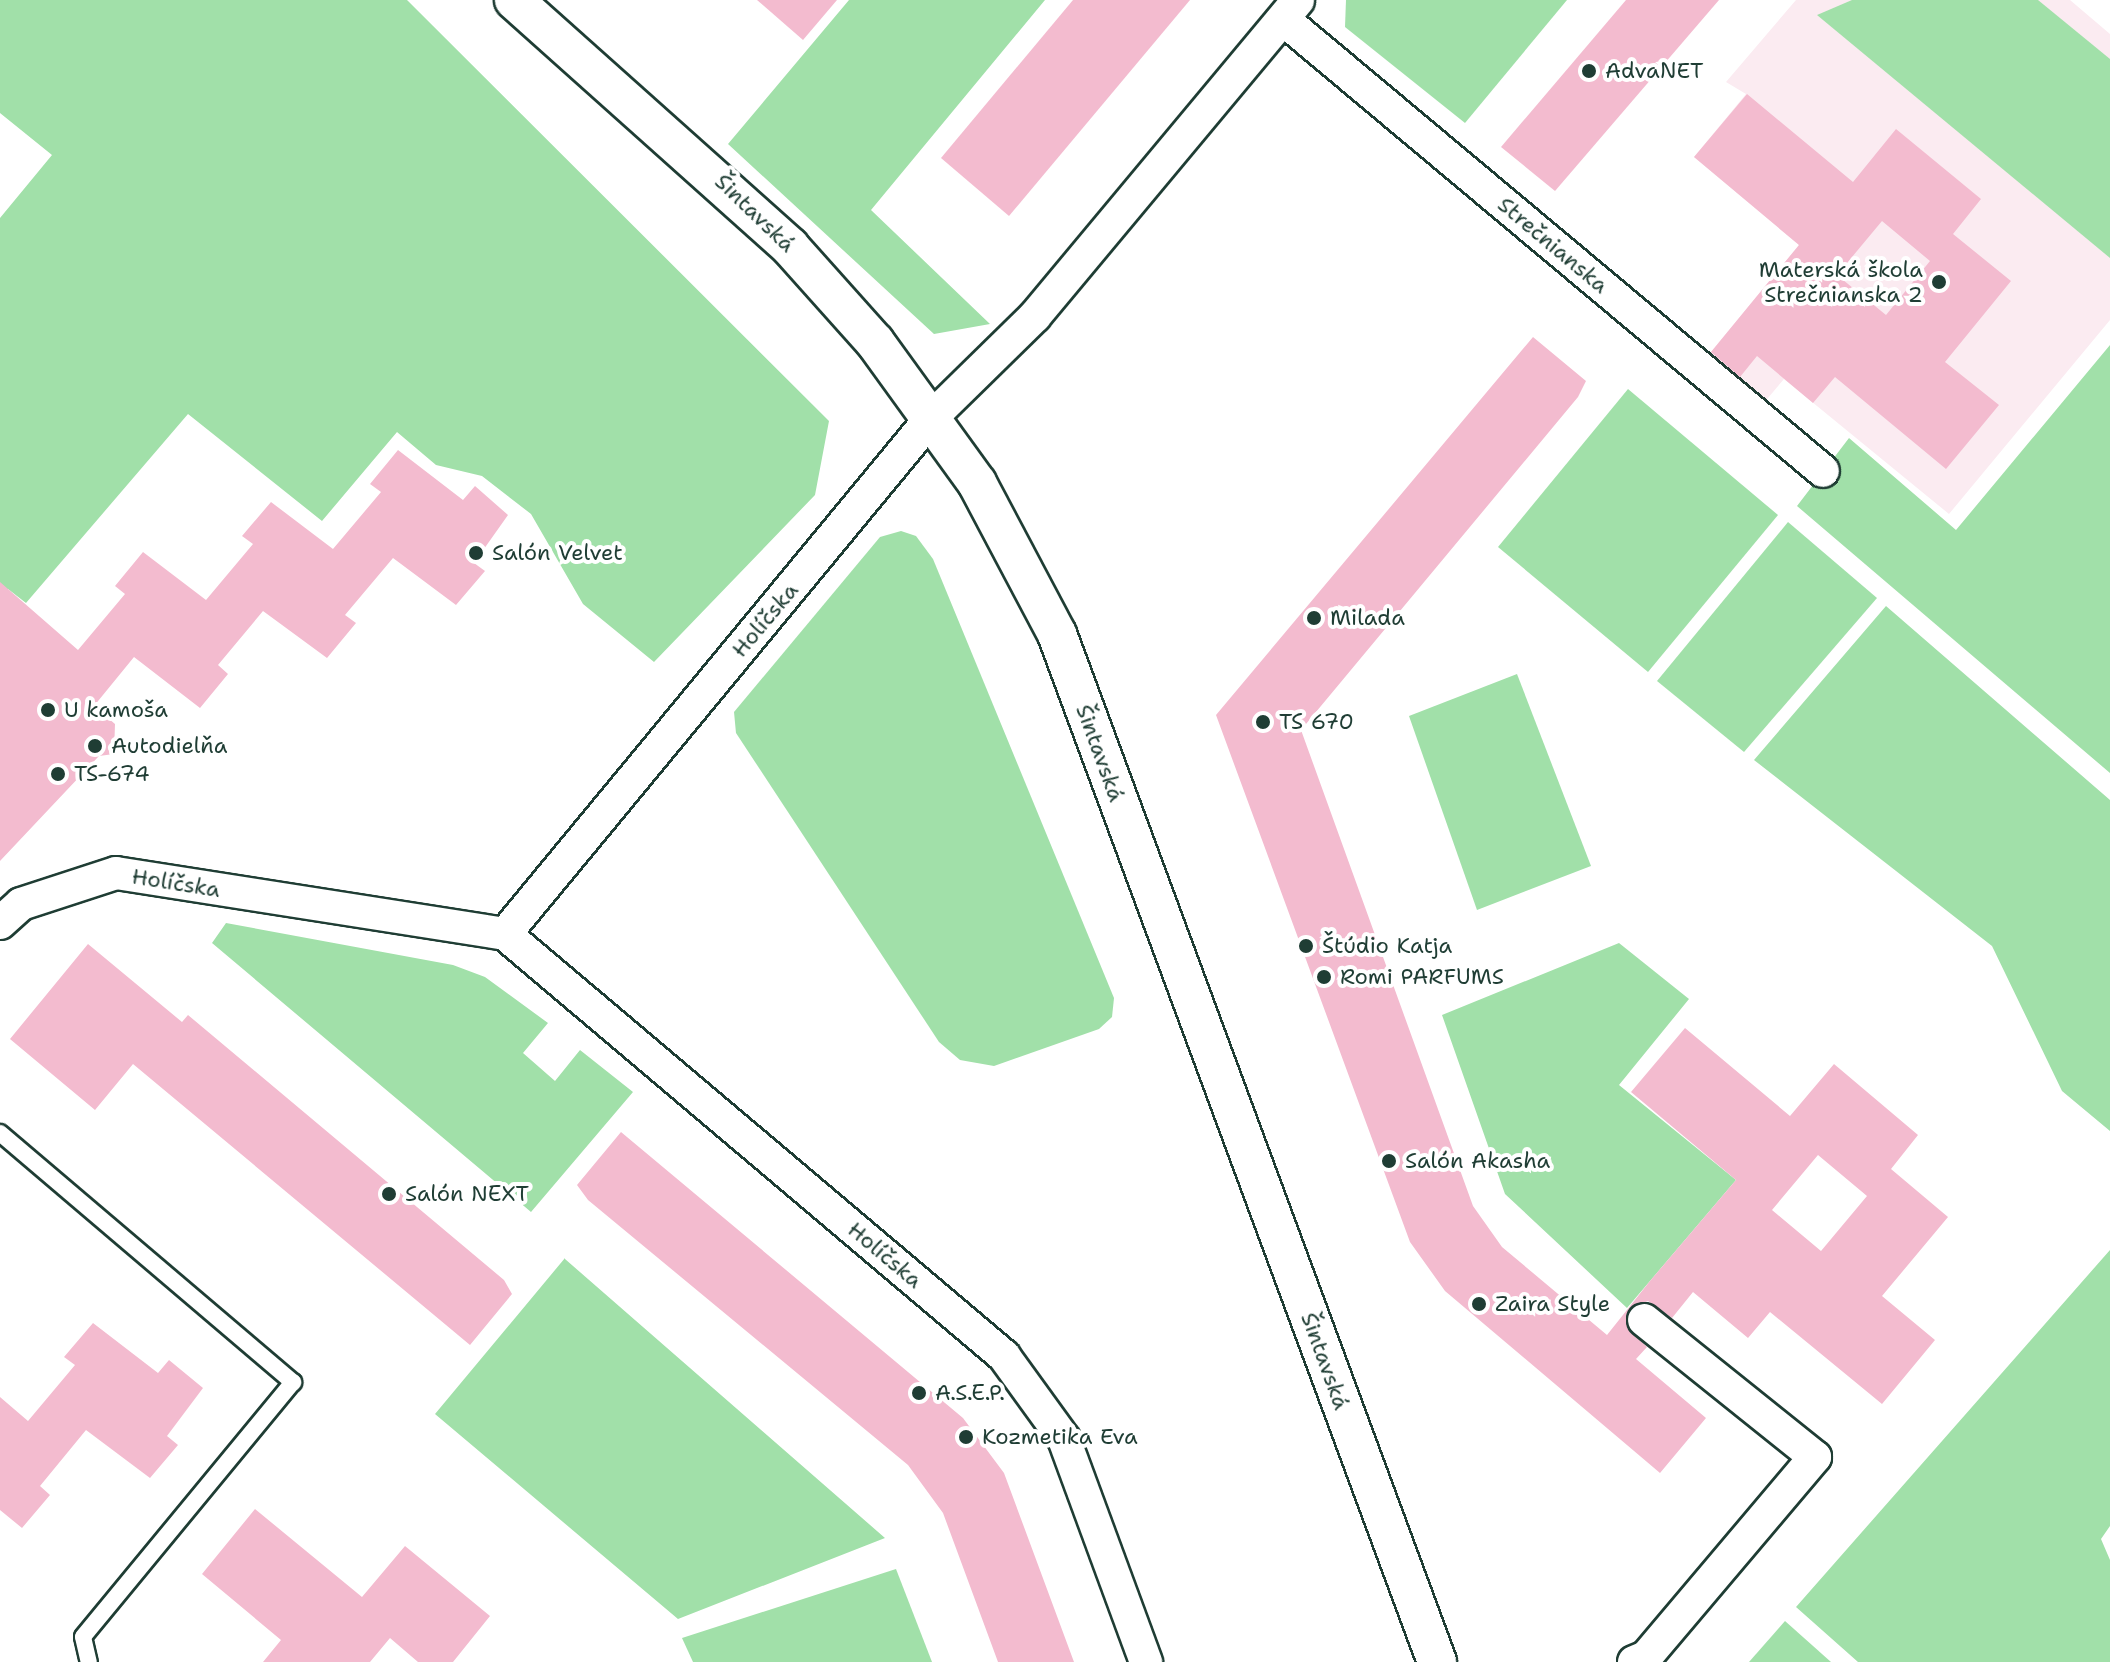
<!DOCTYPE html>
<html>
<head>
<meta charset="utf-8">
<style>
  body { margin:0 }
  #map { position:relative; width:2110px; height:1662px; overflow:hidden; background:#fff; font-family:"Shantell Sans",sans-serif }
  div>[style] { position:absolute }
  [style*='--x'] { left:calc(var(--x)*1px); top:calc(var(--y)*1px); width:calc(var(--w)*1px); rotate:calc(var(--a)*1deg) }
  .built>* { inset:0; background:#fbebf1 }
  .green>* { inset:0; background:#a1e0a9 }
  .building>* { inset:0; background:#f3bbcf }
  .roads { filter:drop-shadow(2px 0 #1f3d34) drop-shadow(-2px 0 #1f3d34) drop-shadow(0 2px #1f3d34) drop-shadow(0 -2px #1f3d34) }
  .service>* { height:16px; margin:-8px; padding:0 8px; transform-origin:8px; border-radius:8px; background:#fff }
  .minor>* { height:32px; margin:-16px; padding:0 16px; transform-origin:16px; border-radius:16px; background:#fff }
  .tertiary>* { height:38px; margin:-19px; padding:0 19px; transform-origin:19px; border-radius:19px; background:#fff }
  .dots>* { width:22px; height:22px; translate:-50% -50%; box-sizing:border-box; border:4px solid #fff; border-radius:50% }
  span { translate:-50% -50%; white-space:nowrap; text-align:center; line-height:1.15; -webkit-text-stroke:8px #fff; paint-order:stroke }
  .poi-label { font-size:22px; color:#1f3d34 }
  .left { translate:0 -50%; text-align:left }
  .right { translate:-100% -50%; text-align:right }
  .street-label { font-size:22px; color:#1f3d34 }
</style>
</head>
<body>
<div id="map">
  <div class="built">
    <div style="clip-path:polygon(1796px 0,2070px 0,2110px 34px,2110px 320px,1949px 514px,1784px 379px,1762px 405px,1706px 358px,1799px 245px,1694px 157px,1746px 94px,1726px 82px)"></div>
  </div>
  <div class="green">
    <div style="clip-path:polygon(0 0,407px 0,829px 421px,815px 495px,654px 662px,583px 604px,531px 514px,482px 476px,436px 465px,397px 432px,322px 521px,188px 414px,26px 603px,8px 589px,0 598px,0 218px,52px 155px,0 113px)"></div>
    <div style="clip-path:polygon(849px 0,1045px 0,871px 210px,990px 324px,934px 334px,728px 144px)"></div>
    <div style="clip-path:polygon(1346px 0,1567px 0,1465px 123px,1345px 27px)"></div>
    <div style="clip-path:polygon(1852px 0,2038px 0,2110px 59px,2110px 258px,1817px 15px)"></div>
    <div style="clip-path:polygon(2110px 345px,2110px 773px,1797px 506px,1849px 438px,1956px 530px)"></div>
    <div style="clip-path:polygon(1628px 389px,1778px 515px,1648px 672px,1498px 547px)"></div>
    <div style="clip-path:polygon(1788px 522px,1877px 598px,1744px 752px,1657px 681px)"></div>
    <div style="clip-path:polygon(901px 531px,916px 536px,933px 559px,1114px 998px,1112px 1017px,1099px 1029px,994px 1066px,960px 1060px,939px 1042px,736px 733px,734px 712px,880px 537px)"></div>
    <div style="clip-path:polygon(1886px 606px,2110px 800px,2110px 1131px,2062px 1091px,1992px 946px,1754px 760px)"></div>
    <div style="clip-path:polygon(1517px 674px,1591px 866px,1477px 910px,1409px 716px)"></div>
    <div style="clip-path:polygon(226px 923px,453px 965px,485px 977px,548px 1023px,523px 1053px,555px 1081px,580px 1050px,633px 1092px,531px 1212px,212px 943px)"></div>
    <div style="clip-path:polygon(1619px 943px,1689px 999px,1619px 1085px,1736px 1180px,1627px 1308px,1505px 1194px,1442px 1015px)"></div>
    <div style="clip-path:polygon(2110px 1250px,2110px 1526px,2101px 1539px,2110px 1560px,2110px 1662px,1858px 1662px,1796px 1607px)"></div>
    <div style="clip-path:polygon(565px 1258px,565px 1259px,885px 1538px,678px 1619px,435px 1414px)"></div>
    <div style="clip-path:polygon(896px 1569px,932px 1662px,693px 1662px,682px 1638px)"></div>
    <div style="clip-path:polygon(1785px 1621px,1831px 1662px,1749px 1662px)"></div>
  </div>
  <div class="building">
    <div style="clip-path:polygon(757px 0,837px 0,803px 40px)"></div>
    <div style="clip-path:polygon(1073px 0,1190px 0,1009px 216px,941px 158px)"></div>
    <div style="clip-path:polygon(1626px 0,1719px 0,1555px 191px,1501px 147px)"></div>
    <div style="clip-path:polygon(evenodd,1747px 94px,1853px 182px,1896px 129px,1981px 199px,1953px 234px,2011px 281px,1945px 362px,1999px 405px,1946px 469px,1835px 377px,1813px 403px,1757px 356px,1740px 377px,1711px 352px,1799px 245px,1694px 157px,1747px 94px,1882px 221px,1930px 261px,1886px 315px,1837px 275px,1882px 221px)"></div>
    <div style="clip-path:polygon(evenodd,1533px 337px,1586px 381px,1578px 397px,1301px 730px,1473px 1206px,1502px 1247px,1607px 1335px,1650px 1281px,1736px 1180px,1631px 1092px,1685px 1028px,1790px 1116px,1834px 1064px,1918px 1135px,1891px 1169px,1948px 1217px,1882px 1296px,1935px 1340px,1882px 1404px,1770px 1312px,1748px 1338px,1693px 1292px,1672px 1318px,1648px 1301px,1630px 1308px,1627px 1328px,1647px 1347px,1636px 1359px,1706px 1418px,1660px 1473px,1445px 1291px,1410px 1242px,1216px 715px,1533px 337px,1818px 1155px,1867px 1196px,1821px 1251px,1772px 1210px,1818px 1155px)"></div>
    <div style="clip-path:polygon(398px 450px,463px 500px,475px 486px,508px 515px,474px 563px,485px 571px,456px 605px,393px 558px,345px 615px,356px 623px,327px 658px,263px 611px,218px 665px,228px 674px,200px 708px,134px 657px,94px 706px,115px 724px,114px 754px,99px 756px,0 861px,0 582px,78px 650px,125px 594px,115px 586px,143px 552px,206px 600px,253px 544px,242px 536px,271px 502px,333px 549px,381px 492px,370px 484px)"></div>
    <div style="clip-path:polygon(88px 944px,182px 1022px,188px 1015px,504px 1280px,512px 1294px,470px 1345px,133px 1064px,95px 1110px,10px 1039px)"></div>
    <div style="clip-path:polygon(621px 1132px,963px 1418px,1004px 1473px,1074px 1662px,998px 1662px,943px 1513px,908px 1465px,588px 1200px,577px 1185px)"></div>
    <div style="clip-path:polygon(93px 1323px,158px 1373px,169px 1360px,203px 1388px,167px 1436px,178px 1445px,150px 1478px,86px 1430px,40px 1486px,50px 1495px,22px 1528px,0 1510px,0 1397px,28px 1421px,75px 1365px,64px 1357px)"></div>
    <div style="clip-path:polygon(255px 1509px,362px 1597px,405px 1546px,490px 1616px,453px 1662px,418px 1662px,390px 1638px,370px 1662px,263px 1662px,281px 1640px,202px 1574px)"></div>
  </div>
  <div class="roads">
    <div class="service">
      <div style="--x:0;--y:1133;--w:385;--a:40.4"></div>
      <div style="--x:293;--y:1382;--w:330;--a:129.5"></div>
      <div style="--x:83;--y:1637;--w:26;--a:77"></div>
    </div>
    <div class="minor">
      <div style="--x:1283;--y:19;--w:704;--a:39.93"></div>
      <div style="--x:0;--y:923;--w:28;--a:-42"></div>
      <div style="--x:21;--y:904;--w:100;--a:-18.1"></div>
      <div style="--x:116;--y:873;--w:394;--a:8.9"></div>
      <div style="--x:505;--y:934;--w:654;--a:40.22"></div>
      <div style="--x:1004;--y:1356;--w:102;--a:54.1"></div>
      <div style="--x:1064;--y:1439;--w:238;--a:69.8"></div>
      <div style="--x:505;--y:934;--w:671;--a:-50.45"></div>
      <div style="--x:932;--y:417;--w:144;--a:-44.4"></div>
      <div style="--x:1035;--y:316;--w:411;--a:-50.2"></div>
      <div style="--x:1634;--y:1662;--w:13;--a:-23"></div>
      <div style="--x:1646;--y:1657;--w:262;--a:-49.8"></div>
      <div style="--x:1815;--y:1457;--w:219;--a:-141.3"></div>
    </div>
    <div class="tertiary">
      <div style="--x:514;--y:0;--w:370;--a:41.8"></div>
      <div style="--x:790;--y:247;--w:127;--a:48.2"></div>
      <div style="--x:875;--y:342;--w:174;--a:54.1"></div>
      <div style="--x:977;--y:483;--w:171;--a:62.1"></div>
      <div style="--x:1057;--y:634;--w:1096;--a:69.71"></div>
    </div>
  </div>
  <div class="dots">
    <div style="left:1589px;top:71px;background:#1f3d34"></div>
    <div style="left:1939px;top:282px;background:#1f3d34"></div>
    <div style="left:476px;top:553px;background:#1f3d34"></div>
    <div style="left:1314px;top:618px;background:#1f3d34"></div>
    <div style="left:48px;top:710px;background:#1f3d34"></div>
    <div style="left:1263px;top:722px;background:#1f3d34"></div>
    <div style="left:95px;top:746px;background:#1f3d34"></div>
    <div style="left:58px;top:774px;background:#1f3d34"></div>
    <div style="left:1306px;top:946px;background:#1f3d34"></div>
    <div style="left:1324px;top:977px;background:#1f3d34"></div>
    <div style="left:1389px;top:1161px;background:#1f3d34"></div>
    <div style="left:389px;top:1194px;background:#1f3d34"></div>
    <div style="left:1479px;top:1304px;background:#1f3d34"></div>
    <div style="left:919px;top:1393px;background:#1f3d34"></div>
    <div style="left:966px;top:1437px;background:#1f3d34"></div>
  </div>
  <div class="poi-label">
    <span class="left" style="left:1605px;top:71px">AdvaNET</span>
    <span class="right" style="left:1923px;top:282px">Materská škola<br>Strečnianska 2</span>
    <span class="left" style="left:492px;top:553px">Salón Velvet</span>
    <span class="left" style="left:1330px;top:618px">Milada</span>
    <span class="left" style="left:64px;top:710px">U kamoša</span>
    <span class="left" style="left:1279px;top:722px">TS 670</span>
    <span class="left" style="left:111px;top:746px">Autodielňa</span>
    <span class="left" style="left:74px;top:774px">TS-674</span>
    <span class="left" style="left:1322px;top:946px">Štúdio Katja</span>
    <span class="left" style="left:1340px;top:977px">Romi PARFUMS</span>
    <span class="left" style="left:1405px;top:1161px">Salón Akasha</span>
    <span class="left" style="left:405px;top:1194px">Salón NEXT</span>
    <span class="left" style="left:1495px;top:1304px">Zaira Style</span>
    <span class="left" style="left:935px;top:1393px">A.S.E.P.</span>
    <span class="left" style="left:982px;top:1437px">Kozmetika Eva</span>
  </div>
  <div class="street-label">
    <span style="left:755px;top:213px;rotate:44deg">Šintavská</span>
    <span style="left:1553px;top:245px;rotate:40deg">Strečnianska</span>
    <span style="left:765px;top:620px;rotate:-50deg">Holíčska</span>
    <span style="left:1100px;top:753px;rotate:70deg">Šintavská</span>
    <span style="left:176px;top:883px;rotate:9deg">Holíčska</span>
    <span style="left:885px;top:1255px;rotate:40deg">Holíčska</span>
    <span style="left:1325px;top:1361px;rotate:70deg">Šintavská</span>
  </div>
</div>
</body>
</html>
